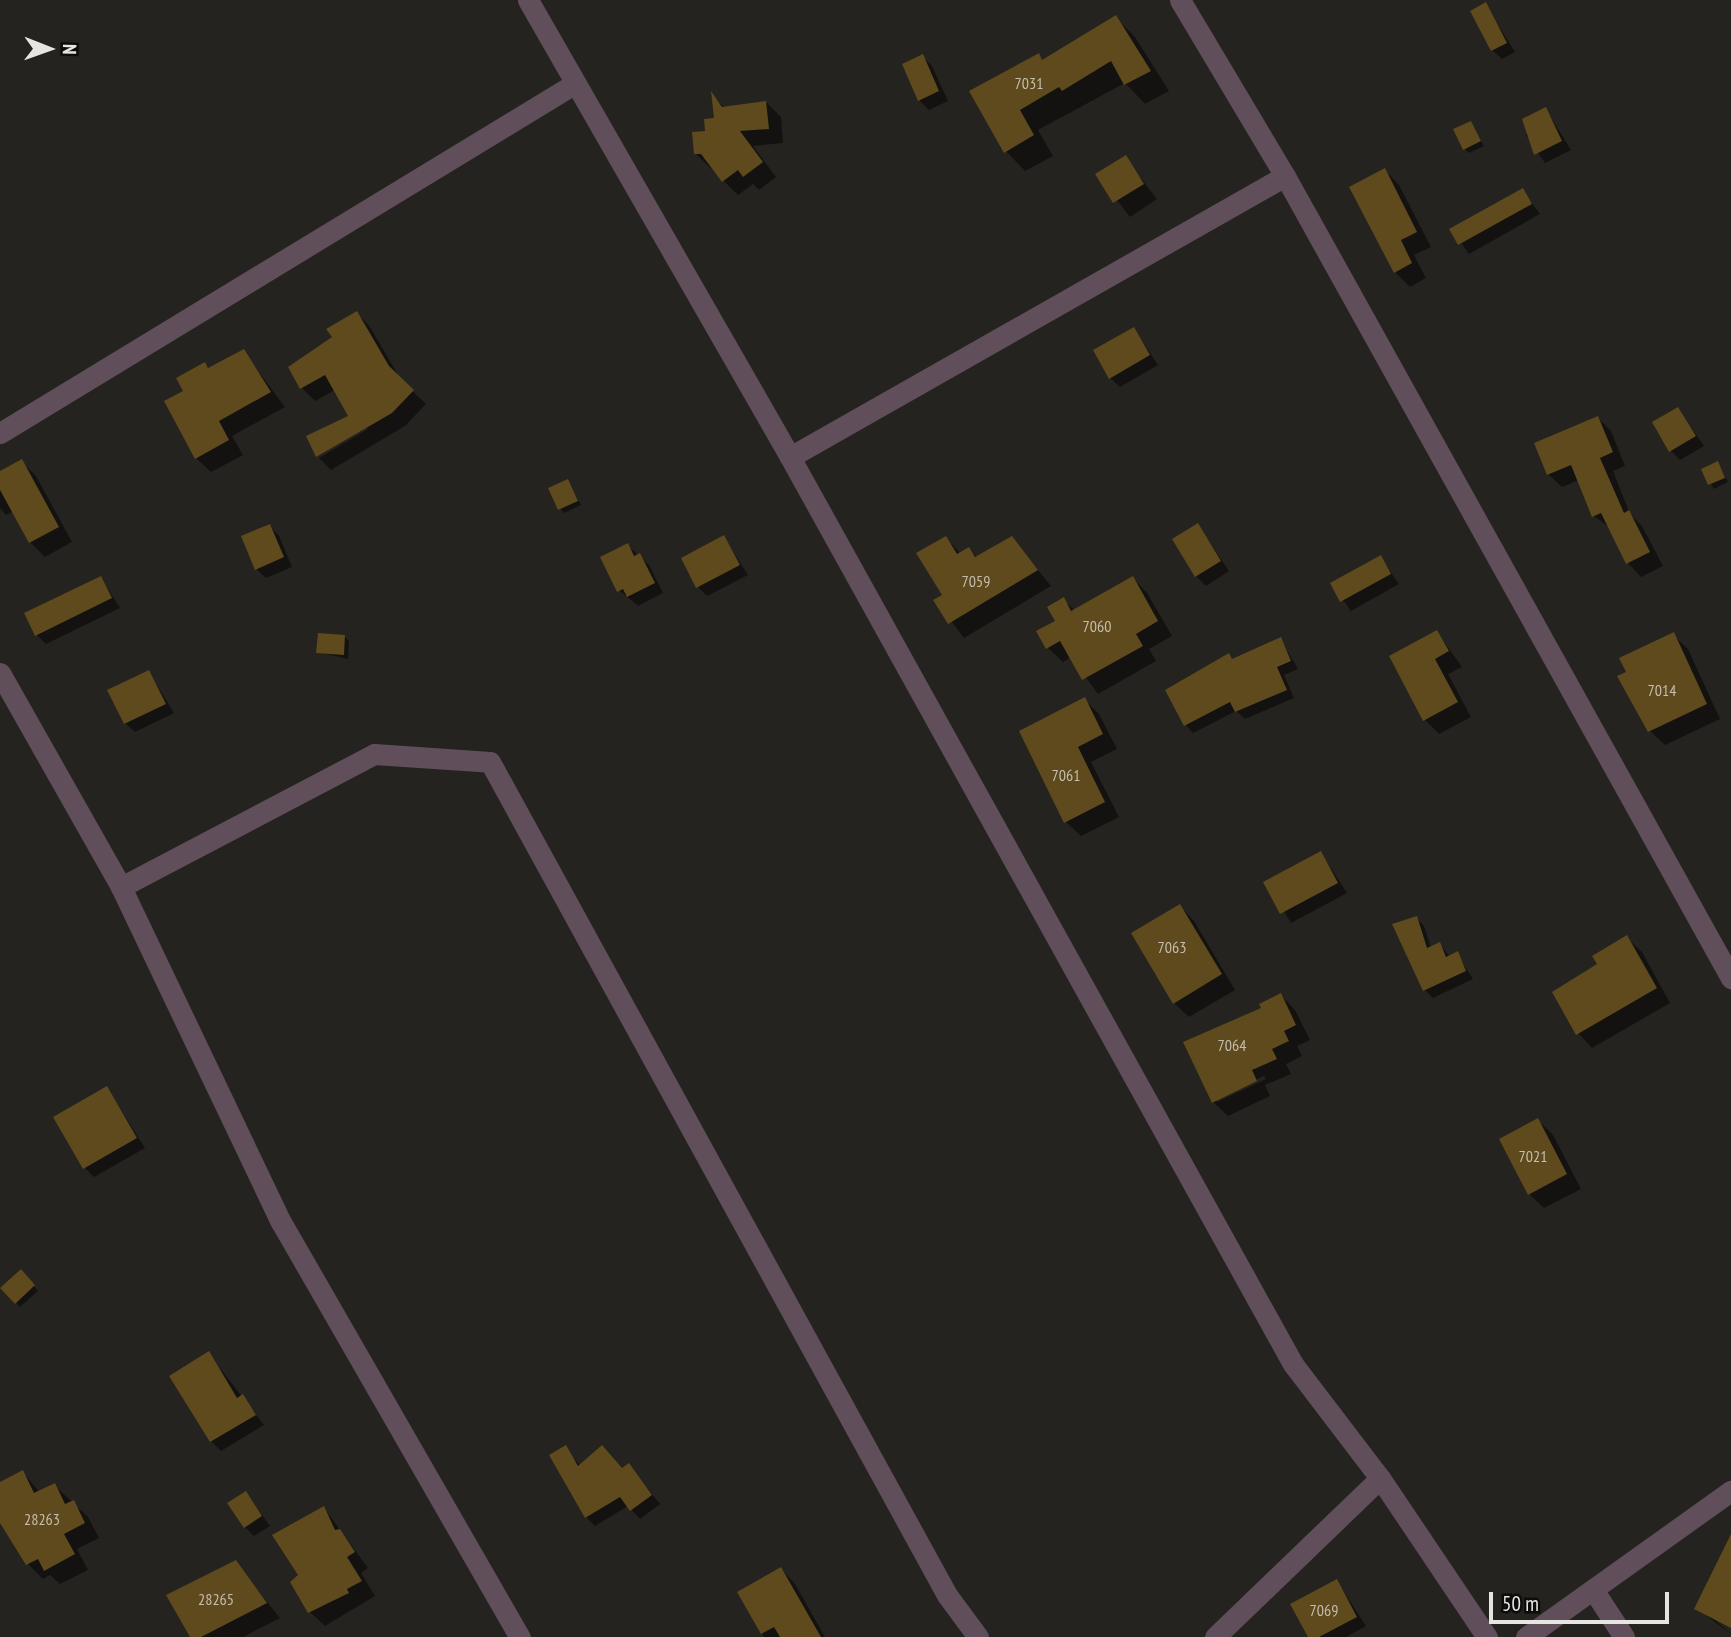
<!DOCTYPE html>
<html>
<head>
<meta charset="utf-8">
<style>
  body { margin:0 }
  #map { position:relative; width:1731px; height:1637px; overflow:hidden; background:#25231f; font-family:"PT Sans Narrow",sans-serif }
  div>[style] { position:absolute }
  [style*='--x'] { left:calc(var(--x)*1px); top:calc(var(--y)*1px); width:calc(var(--w)*1px); rotate:calc(var(--a)*1deg) }
  .shadow>* { inset:0; background:#0007 }
  .building>* { inset:0; background:#5e4a1c }
  .minor>* { height:21px; margin:-10.5px; padding:0 10.5px; transform-origin:10.5px; border-radius:10.5px; background:#604e5a }
  span { translate:-50% -50%; white-space:nowrap; text-align:center; line-height:1.15; -webkit-text-stroke:7px #0d0c0b; paint-order:stroke }
  .number-label { font-size:16px; color:#c5beb0 }
  .number-label span { -webkit-text-stroke-width:0 }
  .north { position:absolute; left:14px; top:14px; width:70px; height:70px; -webkit-text-stroke:5px #0d0c0b; paint-order:stroke; rotate:91deg; font-size:19px; font-weight:700; line-height:28px; text-align:center; color:#e7e5e2 }
  .north::after { content:''; display:block; margin:auto; width:24px; height:32px; background:#e7e5e2; clip-path:polygon(50% 0,100% 100%,50% 72%,0 100%) }
  .scale { position:absolute; left:1489px; top:1592px; width:180px; height:32px; box-sizing:border-box; border:4px solid #e7e5e2; border-top:0; padding-left:9px; font-size:21px; line-height:24px; white-space:nowrap; color:#e7e5e2; -webkit-text-stroke:5px #0d0c0b; paint-order:stroke }
</style>
</head>
<body>
<div id="map">
  <div class="shadow">
    <div style="clip-path:polygon(1485px 4px,1515px 52px,1502px 59px,1492px 50px)"></div>
    <div style="clip-path:polygon(1115px 17px,1135px 37px,1169px 91px,1145px 104px,1125px 83px,1038px 130px,1053px 156px,1025px 171px,1006px 151px,1038px 56px,1044px 61px)"></div>
    <div style="clip-path:polygon(923px 57px,932px 66px,948px 101px,929px 110px,919px 100px)"></div>
    <div style="clip-path:polygon(713px 96px,725px 108px,766px 102px,781px 117px,783px 143px,753px 146px,776px 177px,759px 190px,753px 184px,738px 195px,696px 154px,716px 120px)"></div>
    <div style="clip-path:polygon(1546px 109px,1571px 150px,1545px 163px,1526px 135px)"></div>
    <div style="clip-path:polygon(1470px 123px,1484px 146px,1469px 153px,1465px 149px)"></div>
    <div style="clip-path:polygon(1125px 158px,1157px 199px,1130px 217px,1097px 174px)"></div>
    <div style="clip-path:polygon(1385px 170px,1399px 185px,1431px 247px,1414px 255px,1426px 278px,1410px 287px,1395px 272px)"></div>
    <div style="clip-path:polygon(1522px 190px,1540px 214px,1469px 254px,1452px 230px)"></div>
    <div style="clip-path:polygon(357px 313px,370px 327px,401px 380px,426px 404px,405px 426px,331px 470px,319px 458px,368px 429px,350px 416px,335px 390px,315px 401px,302px 388px,334px 338px)"></div>
    <div style="clip-path:polygon(1134px 329px,1158px 365px,1120px 387px,1110px 378px)"></div>
    <div style="clip-path:polygon(243px 351px,285px 407px,232px 436px,243px 455px,211px 472px,196px 458px,186px 391px,205px 364px,210px 369px)"></div>
    <div style="clip-path:polygon(1678px 409px,1704px 446px,1680px 460px,1671px 451px)"></div>
    <div style="clip-path:polygon(1598px 418px,1611px 431px,1625px 466px,1613px 471px,1630px 514px,1642px 526px,1663px 566px,1641px 577px,1628px 563px,1610px 528px,1594px 516px,1579px 480px,1562px 487px,1548px 474px)"></div>
    <div style="clip-path:polygon(21px 461px,36px 476px,72px 542px,45px 557px,30px 542px,14px 511px,6px 515px,0 508px,0 473px)"></div>
    <div style="clip-path:polygon(1717px 463px,1728px 482px,1714px 489px,1703px 470px)"></div>
    <div style="clip-path:polygon(567px 481px,581px 505px,564px 513px,560px 508px)"></div>
    <div style="clip-path:polygon(1198px 525px,1229px 571px,1206px 586px,1196px 576px)"></div>
    <div style="clip-path:polygon(270px 526px,279px 536px,292px 567px,266px 578px,256px 569px)"></div>
    <div style="clip-path:polygon(724px 537px,748px 575px,707px 596px,698px 587px)"></div>
    <div style="clip-path:polygon(946px 538px,961px 554px,969px 549px,978px 558px,1012px 538px,1051px 586px,964px 638px,936px 601px,944px 596px)"></div>
    <div style="clip-path:polygon(627px 545px,649px 565px,663px 593px,638px 606px,619px 590px)"></div>
    <div style="clip-path:polygon(1380px 557px,1399px 584px,1351px 611px,1332px 584px)"></div>
    <div style="clip-path:polygon(101px 578px,120px 608px,46px 644px,37px 635px)"></div>
    <div style="clip-path:polygon(1133px 578px,1147px 593px,1172px 636px,1149px 649px,1156px 661px,1098px 694px,1071px 657px,1063px 662px,1048px 648px,1064px 600px,1075px 611px)"></div>
    <div style="clip-path:polygon(1437px 632px,1462px 667px,1448px 674px,1471px 717px,1439px 734px,1424px 719px)"></div>
    <div style="clip-path:polygon(1673px 635px,1688px 649px,1720px 719px,1665px 745px,1650px 731px,1628px 673px)"></div>
    <div style="clip-path:polygon(345px 637px,349px 641px,348px 659px,318px 652px)"></div>
    <div style="clip-path:polygon(1281px 640px,1298px 669px,1284px 675px,1294px 698px,1245px 719px,1236px 711px,1193px 733px,1185px 724px,1228px 655px,1233px 660px)"></div>
    <div style="clip-path:polygon(149px 672px,174px 713px,135px 732px,125px 723px)"></div>
    <div style="clip-path:polygon(1085px 700px,1099px 714px,1117px 749px,1091px 762px,1119px 817px,1081px 836px,1066px 822px)"></div>
    <div style="clip-path:polygon(1321px 853px,1347px 893px,1291px 923px,1266px 882px)"></div>
    <div style="clip-path:polygon(1180px 906px,1194px 921px,1235px 990px,1189px 1017px,1174px 1003px)"></div>
    <div style="clip-path:polygon(1416px 918px,1424px 926px,1431px 948px,1440px 944px,1450px 957px,1457px 954px,1473px 979px,1433px 998px,1425px 990px)"></div>
    <div style="clip-path:polygon(1627px 938px,1642px 952px,1670px 1003px,1592px 1048px,1578px 1033px,1600px 965px)"></div>
    <div style="clip-path:polygon(evenodd,1281px 995px,1295px 1010px,1310px 1040px,1297px 1046px,1302px 1056px,1286px 1064px,1291px 1074px,1265px 1085px,1270px 1096px,1228px 1116px,1213px 1102px,1281px 995px,1264px 1076px,1266px 1079px,1217px 1102px,1217px 1098px,1264px 1076px)"></div>
    <div style="clip-path:polygon(107px 1088px,145px 1148px,94px 1177px,85px 1168px)"></div>
    <div style="clip-path:polygon(1538px 1120px,1553px 1135px,1581px 1189px,1544px 1208px,1529px 1194px)"></div>
    <div style="clip-path:polygon(21px 1272px,38px 1291px,20px 1307px,3px 1288px)"></div>
    <div style="clip-path:polygon(209px 1354px,264px 1425px,221px 1451px,211px 1441px)"></div>
    <div style="clip-path:polygon(565px 1447px,580px 1466px,623px 1470px,629px 1465px,660px 1504px,640px 1519px,628px 1506px,595px 1526px,586px 1517px)"></div>
    <div style="clip-path:polygon(23px 1472px,40px 1493px,54px 1485px,88px 1517px,99px 1538px,77px 1549px,88px 1570px,60px 1584px,50px 1575px,43px 1579px,28px 1564px,0 1515px,0 1484px)"></div>
    <div style="clip-path:polygon(246px 1493px,270px 1526px,254px 1536px,245px 1527px)"></div>
    <div style="clip-path:polygon(324px 1508px,368px 1568px,361px 1573px,375px 1596px,325px 1626px,310px 1612px,301px 1576px)"></div>
    <div style="clip-path:polygon(1731px 1543px,1731px 1626px,1711px 1616px,1731px 1634px,1696px 1608px)"></div>
    <div style="clip-path:polygon(235px 1562px,280px 1618px,243px 1637px,192px 1637px)"></div>
    <div style="clip-path:polygon(781px 1569px,795px 1584px,825px 1637px,764px 1637px,740px 1593px)"></div>
    <div style="clip-path:polygon(1337px 1581px,1366px 1626px,1346px 1637px,1310px 1637px)"></div>
  </div>
  <div class="building">
    <div style="clip-path:polygon(1486px 2px,1507px 43px,1491px 51px,1470px 11px)"></div>
    <div style="clip-path:polygon(1116px 15px,1151px 71px,1124px 85px,1111px 61px,1062px 91px,1059px 87px,1020px 110px,1034px 135px,1004px 153px,969px 91px,1039px 53px,1042px 60px)"></div>
    <div style="clip-path:polygon(923px 54px,939px 91px,918px 101px,902px 64px)"></div>
    <div style="clip-path:polygon(711px 91px,722px 107px,766px 101px,769px 129px,740px 131px,763px 162px,743px 177px,738px 170px,722px 182px,701px 154px,694px 154px,692px 132px,705px 131px,704px 119px,714px 118px)"></div>
    <div style="clip-path:polygon(1546px 107px,1562px 141px,1534px 155px,1522px 119px)"></div>
    <div style="clip-path:polygon(1471px 121px,1481px 141px,1463px 150px,1453px 129px)"></div>
    <div style="clip-path:polygon(1126px 155px,1144px 184px,1113px 203px,1095px 174px)"></div>
    <div style="clip-path:polygon(1385px 168px,1417px 232px,1401px 240px,1412px 263px,1394px 273px,1349px 187px)"></div>
    <div style="clip-path:polygon(1523px 188px,1532px 204px,1458px 245px,1449px 229px)"></div>
    <div style="clip-path:polygon(357px 311px,389px 366px,414px 390px,392px 413px,316px 457px,306px 436px,348px 416px,325px 375px,300px 389px,288px 367px,332px 337px,326px 329px)"></div>
    <div style="clip-path:polygon(1134px 327px,1150px 355px,1109px 379px,1093px 350px)"></div>
    <div style="clip-path:polygon(244px 349px,271px 392px,219px 421px,229px 440px,195px 459px,164px 401px,183px 391px,176px 378px,205px 362px,208px 368px)"></div>
    <div style="clip-path:polygon(1678px 407px,1696px 436px,1669px 452px,1652px 422px)"></div>
    <div style="clip-path:polygon(1598px 416px,1613px 452px,1600px 458px,1624px 513px,1629px 510px,1650px 552px,1626px 564px,1601px 513px,1592px 517px,1571px 465px,1547px 475px,1534px 443px)"></div>
    <div style="clip-path:polygon(22px 459px,59px 527px,29px 543px,0 490px,0 471px)"></div>
    <div style="clip-path:polygon(1718px 461px,1725px 478px,1708px 485px,1701px 469px)"></div>
    <div style="clip-path:polygon(568px 479px,578px 501px,558px 510px,548px 488px)"></div>
    <div style="clip-path:polygon(1198px 523px,1221px 561px,1195px 577px,1172px 539px)"></div>
    <div style="clip-path:polygon(270px 524px,284px 557px,255px 570px,241px 536px)"></div>
    <div style="clip-path:polygon(724px 535px,740px 565px,696px 588px,681px 558px)"></div>
    <div style="clip-path:polygon(946px 536px,957px 554px,969px 547px,975px 557px,1012px 536px,1038px 570px,948px 624px,933px 600px,942px 595px,916px 553px)"></div>
    <div style="clip-path:polygon(628px 543px,634px 556px,640px 553px,655px 583px,627px 597px,623px 589px,617px 592px,600px 557px)"></div>
    <div style="clip-path:polygon(1381px 555px,1391px 574px,1340px 602px,1330px 583px)"></div>
    <div style="clip-path:polygon(101px 576px,112px 598px,35px 636px,24px 613px)"></div>
    <div style="clip-path:polygon(1133px 576px,1158px 621px,1136px 634px,1143px 646px,1082px 680px,1060px 641px,1046px 649px,1036px 631px,1055px 621px,1047px 607px,1064px 597px,1071px 611px)"></div>
    <div style="clip-path:polygon(1437px 630px,1449px 651px,1435px 659px,1458px 702px,1423px 721px,1389px 656px)"></div>
    <div style="clip-path:polygon(1674px 632px,1707px 704px,1648px 732px,1617px 676px,1626px 672px,1619px 658px)"></div>
    <div style="clip-path:polygon(318px 633px,345px 635px,344px 655px,316px 653px)"></div>
    <div style="clip-path:polygon(1281px 637px,1291px 661px,1277px 667px,1287px 690px,1235px 712px,1230px 702px,1184px 726px,1165px 690px,1229px 653px,1232px 659px)"></div>
    <div style="clip-path:polygon(149px 670px,166px 704px,124px 724px,107px 690px)"></div>
    <div style="clip-path:polygon(1085px 697px,1103px 734px,1078px 747px,1105px 802px,1064px 823px,1019px 731px)"></div>
    <div style="clip-path:polygon(1321px 851px,1338px 883px,1280px 914px,1263px 882px)"></div>
    <div style="clip-path:polygon(1180px 904px,1222px 974px,1173px 1004px,1131px 933px)"></div>
    <div style="clip-path:polygon(1417px 916px,1427px 948px,1440px 942px,1446px 957px,1458px 951px,1466px 971px,1423px 991px,1392px 924px)"></div>
    <div style="clip-path:polygon(1627px 935px,1657px 988px,1576px 1035px,1552px 992px,1597px 964px,1592px 956px)"></div>
    <div style="clip-path:polygon(1281px 993px,1296px 1025px,1284px 1031px,1289px 1041px,1272px 1049px,1277px 1059px,1252px 1070px,1257px 1081px,1212px 1103px,1183px 1042px,1261px 1008px,1259px 1004px)"></div>
    <div style="clip-path:polygon(107px 1086px,137px 1138px,83px 1169px,53px 1117px)"></div>
    <div style="clip-path:polygon(1538px 1118px,1567px 1174px,1528px 1195px,1499px 1139px)"></div>
    <div style="clip-path:polygon(21px 1269px,35px 1285px,15px 1304px,0 1288px)"></div>
    <div style="clip-path:polygon(209px 1351px,237px 1398px,243px 1394px,256px 1415px,210px 1442px,169px 1376px)"></div>
    <div style="clip-path:polygon(566px 1445px,578px 1466px,602px 1445px,622px 1468px,629px 1463px,652px 1495px,630px 1511px,620px 1497px,585px 1518px,549px 1455px)"></div>
    <div style="clip-path:polygon(23px 1470px,34px 1493px,55px 1483px,65px 1504px,74px 1500px,85px 1523px,64px 1534px,75px 1554px,44px 1571px,38px 1559px,26px 1565px,0 1523px,0 1482px)"></div>
    <div style="clip-path:polygon(246px 1491px,262px 1516px,244px 1528px,227px 1503px)"></div>
    <div style="clip-path:polygon(324px 1506px,335px 1530px,340px 1529px,355px 1552px,347px 1557px,362px 1581px,347px 1589px,349px 1593px,308px 1613px,290px 1582px,298px 1575px,272px 1535px)"></div>
    <div style="clip-path:polygon(1731px 1534px,1731px 1628px,1694px 1609px)"></div>
    <div style="clip-path:polygon(236px 1560px,267px 1603px,201px 1637px,190px 1637px,166px 1595px)"></div>
    <div style="clip-path:polygon(781px 1567px,821px 1637px,780px 1637px,774px 1627px,761px 1634px,737px 1592px)"></div>
    <div style="clip-path:polygon(1337px 1579px,1357px 1617px,1319px 1637px,1308px 1637px,1290px 1604px)"></div>
  </div>
  <div class="minor">
    <div style="--x:528;--y:0;--w:527;--a:60.17"></div>
    <div style="--x:790;--y:457;--w:1037;--a:60.99"></div>
    <div style="--x:1293;--y:1364;--w:143;--a:52.7"></div>
    <div style="--x:1380;--y:1478;--w:192;--a:56.1"></div>
    <div style="--x:1180;--y:0;--w:205;--a:59.2"></div>
    <div style="--x:1285;--y:176;--w:918;--a:60.92"></div>
    <div style="--x:0;--y:433;--w:672;--a:-31.3"></div>
    <div style="--x:790;--y:457;--w:569;--a:-29.58"></div>
    <div style="--x:0;--y:673;--w:246;--a:60.5"></div>
    <div style="--x:121;--y:887;--w:371;--a:64.5"></div>
    <div style="--x:281;--y:1222;--w:479;--a:60.1"></div>
    <div style="--x:121;--y:887;--w:286;--a:-27.7"></div>
    <div style="--x:374;--y:754;--w:116;--a:3.9"></div>
    <div style="--x:490;--y:762;--w:950;--a:61.25"></div>
    <div style="--x:947;--y:1595;--w:52;--a:53.6"></div>
    <div style="--x:1594;--y:1591;--w:55;--a:56.9"></div>
    <div style="--x:1215;--y:1637;--w:229;--a:-43.9"></div>
    <div style="--x:1526;--y:1637;--w:252;--a:-35.5"></div>
  </div>
  <div class="number-label">
    <span style="left:1029px;top:83px">7031</span>
    <span style="left:976px;top:581px">7059</span>
    <span style="left:1097px;top:626px">7060</span>
    <span style="left:1662px;top:690px">7014</span>
    <span style="left:1066px;top:775px">7061</span>
    <span style="left:1172px;top:947px">7063</span>
    <span style="left:1232px;top:1045px">7064</span>
    <span style="left:1533px;top:1156px">7021</span>
    <span style="left:42px;top:1519px">28263</span>
    <span style="left:216px;top:1599px">28265</span>
    <span style="left:1324px;top:1610px">7069</span>
  </div>
  <div class="north">N</div>
  <div class="scale">50 m</div>
</div>
</body>
</html>
